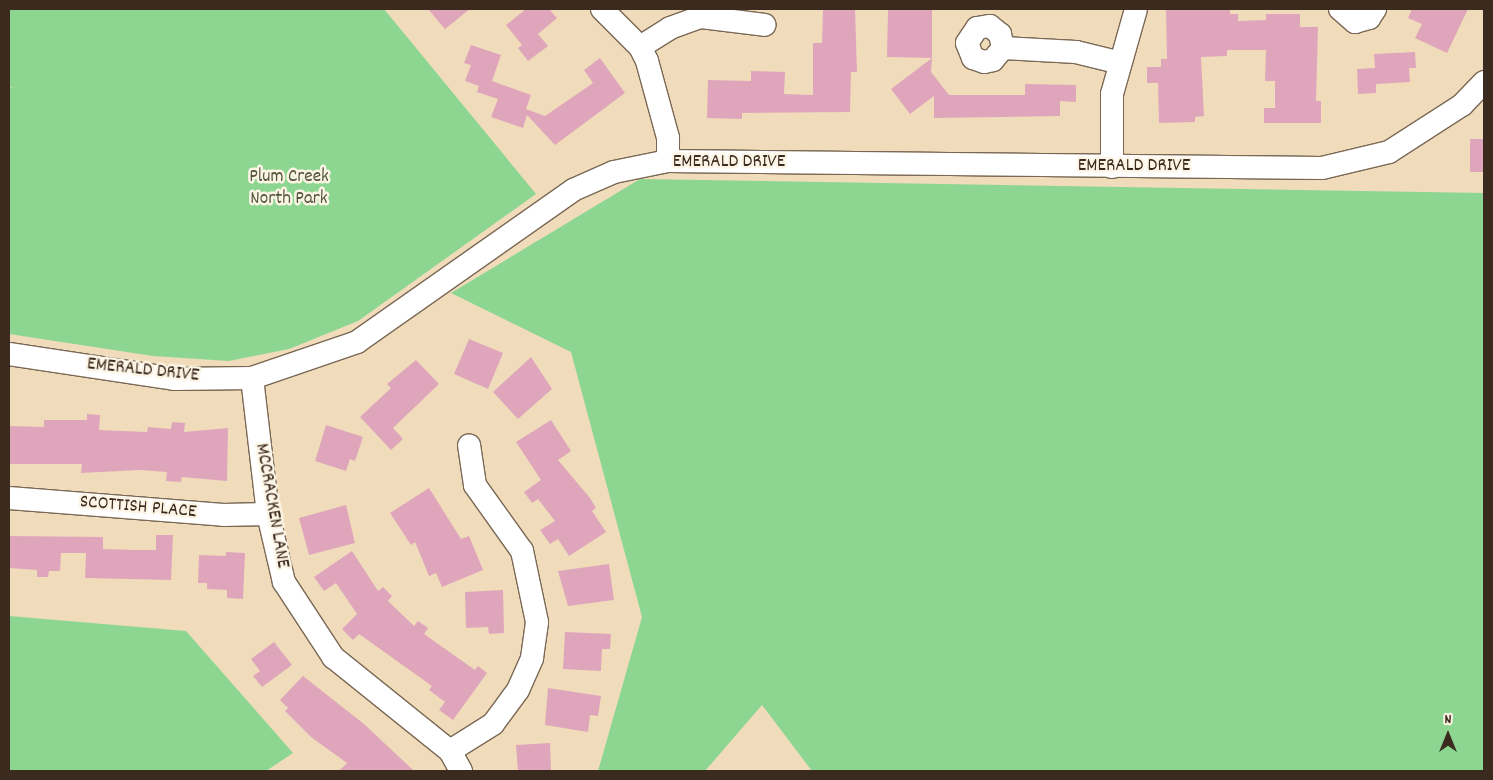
<!DOCTYPE html>
<html>
<head>
<meta charset="utf-8">
<style>
  body { margin:0 }
  #map { position:relative; width:1493px; height:780px; overflow:hidden; background:#f0dcbb; font-family:Dekko,sans-serif }
  div>[style] { position:absolute }
  [style*='--x'] { left:calc(var(--x)*1px); top:calc(var(--y)*1px); width:calc(var(--w)*1px); rotate:calc(var(--a)*1deg) }
  .green>* { inset:0; background:#8dd692 }
  .building>* { inset:0; background:#dfa6bb }
  .roads { filter:drop-shadow(1px 0 #7a6855) drop-shadow(-1px 0 #7a6855) drop-shadow(0 1px #7a6855) drop-shadow(0 -1px #7a6855) }
  .minor>* { height:22px; margin:-11px; padding:0 11px; transform-origin:11px; border-radius:11px; background:#fff }
  span { translate:-50% -50%; white-space:nowrap; text-align:center; line-height:1.15; -webkit-text-stroke:5px #fcf5e5; paint-order:stroke }
  .street-label { font-size:19px; color:#3b2a1e }
  .park-label { font-size:19px; color:#50553b }
  .frame { position:absolute; inset:0; border:10px solid #3b2a1e; pointer-events:none }
  .north { position:absolute; left:1423px; top:710px; width:50px; height:50px; -webkit-text-stroke:4px #fcf5e5; paint-order:stroke; rotate:0deg; font-size:14px; font-weight:700; line-height:20px; text-align:center; color:#3b2a1e }
  .north::after { content:''; display:block; margin:auto; width:18px; height:22px; background:#3b2a1e; clip-path:polygon(50% 0,100% 100%,50% 72%,0 100%) }
</style>
</head>
<body>
<div id="map">
  <div class="green">
    <div style="clip-path:polygon(9px 9px,384px 9px,536px 194px,358px 321px,289px 349px,229px 361px,153px 356px,9px 334px,9px 88px,13px 87px,9px 87px)"></div>
    <div style="clip-path:polygon(640px 179px,1484px 193px,1484px 771px,812px 771px,762px 705px,705px 771px,598px 771px,642px 617px,571px 352px,451px 293px)"></div>
    <div style="clip-path:polygon(9px 616px,186px 631px,293px 753px,266px 771px,9px 771px)"></div>
  </div>
  <div class="building">
    <div style="clip-path:polygon(428px 9px,470px 9px,445px 29px)"></div>
    <div style="clip-path:polygon(526px 9px,549px 9px,557px 18px,538px 34px,548px 46px,528px 61px,518px 48px,522px 45px,506px 25px)"></div>
    <div style="clip-path:polygon(823px 9px,855px 9px,857px 72px,851px 72px,850px 112px,742px 113px,742px 119px,707px 118px,708px 80px,751px 81px,751px 71px,785px 72px,784px 94px,813px 95px,813px 43px,822px 43px)"></div>
    <div style="clip-path:polygon(888px 9px,932px 9px,932px 58px,887px 57px)"></div>
    <div style="clip-path:polygon(1166px 9px,1230px 9px,1230px 14px,1238px 14px,1238px 21px,1266px 20px,1266px 14px,1300px 14px,1300px 27px,1318px 27px,1316px 101px,1321px 101px,1321px 123px,1264px 123px,1264px 108px,1275px 108px,1275px 81px,1265px 81px,1266px 50px,1227px 50px,1227px 56px,1201px 57px,1204px 116px,1195px 117px,1195px 122px,1159px 123px,1158px 83px,1147px 83px,1147px 67px,1161px 67px,1161px 59px,1167px 59px)"></div>
    <div style="clip-path:polygon(1412px 9px,1468px 9px,1447px 53px,1415px 38px,1422px 24px,1408px 18px)"></div>
    <div style="clip-path:polygon(471px 45px,501px 55px,492px 81px,531px 95px,526px 109px,545px 116px,593px 83px,584px 70px,600px 58px,625px 93px,555px 145px,527px 115px,523px 128px,491px 117px,498px 99px,477px 92px,479px 86px,465px 81px,471px 65px,464px 63px)"></div>
    <div style="clip-path:polygon(1415px 52px,1416px 68px,1409px 68px,1410px 82px,1376px 84px,1376px 93px,1358px 94px,1357px 69px,1375px 68px,1374px 54px)"></div>
    <div style="clip-path:polygon(932px 58px,931px 72px,949px 95px,1025px 95px,1025px 84px,1076px 85px,1076px 102px,1060px 101px,1060px 116px,934px 118px,934px 96px,910px 114px,891px 89px)"></div>
    <div style="clip-path:polygon(1470px 139px,1484px 139px,1484px 172px,1470px 172px)"></div>
    <div style="clip-path:polygon(469px 339px,503px 353px,488px 389px,454px 374px)"></div>
    <div style="clip-path:polygon(531px 357px,552px 389px,518px 419px,493px 392px)"></div>
    <div style="clip-path:polygon(416px 360px,439px 384px,393px 428px,403px 439px,391px 450px,360px 417px,391px 388px,387px 384px)"></div>
    <div style="clip-path:polygon(87px 414px,100px 415px,99px 430px,147px 432px,148px 427px,171px 429px,172px 422px,185px 423px,184px 432px,228px 428px,227px 481px,182px 477px,181px 482px,166px 481px,167px 472px,140px 470px,81px 473px,82px 464px,9px 464px,9px 426px,44px 427px,44px 420px,87px 420px)"></div>
    <div style="clip-path:polygon(551px 420px,571px 451px,558px 460px,590px 498px,596px 508px,592px 511px,606px 532px,569px 556px,558px 539px,550px 544px,540px 530px,555px 521px,538px 499px,532px 503px,524px 492px,541px 480px,516px 442px)"></div>
    <div style="clip-path:polygon(326px 425px,363px 437px,355px 461px,350px 459px,346px 471px,315px 461px)"></div>
    <div style="clip-path:polygon(429px 488px,461px 539px,469px 536px,483px 570px,442px 587px,436px 573px,429px 576px,415px 542px,411px 545px,390px 513px)"></div>
    <div style="clip-path:polygon(346px 505px,355px 543px,309px 555px,299px 518px)"></div>
    <div style="clip-path:polygon(156px 535px,173px 535px,171px 580px,85px 578px,86px 553px,61px 553px,60px 571px,49px 571px,48px 577px,37px 577px,37px 570px,9px 568px,9px 536px,103px 537px,103px 549px,136px 550px,156px 550px)"></div>
    <div style="clip-path:polygon(352px 551px,378px 591px,383px 587px,392px 596px,388px 601px,414px 626px,418px 621px,428px 628px,424px 634px,475px 670px,478px 666px,487px 673px,453px 720px,439px 710px,445px 702px,429px 690px,432px 686px,359px 634px,353px 640px,342px 629px,357px 614px,336px 583px,324px 591px,314px 577px)"></div>
    <div style="clip-path:polygon(226px 552px,245px 553px,243px 599px,227px 598px,227px 590px,207px 589px,207px 583px,198px 583px,199px 555px,226px 556px)"></div>
    <div style="clip-path:polygon(609px 564px,614px 600px,568px 606px,558px 571px)"></div>
    <div style="clip-path:polygon(503px 590px,504px 633px,489px 634px,488px 627px,466px 628px,465px 592px)"></div>
    <div style="clip-path:polygon(565px 632px,611px 634px,610px 649px,602px 649px,601px 671px,563px 669px)"></div>
    <div style="clip-path:polygon(274px 642px,292px 665px,262px 687px,253px 676px,260px 671px,251px 659px)"></div>
    <div style="clip-path:polygon(303px 676px,364px 724px,414px 771px,339px 771px,347px 763px,311px 737px,285px 711px,288px 708px,280px 700px)"></div>
    <div style="clip-path:polygon(548px 688px,601px 696px,598px 716px,590px 715px,588px 732px,545px 725px)"></div>
    <div style="clip-path:polygon(550px 743px,551px 771px,518px 771px,516px 745px)"></div>
  </div>
  <div class="roads">
    <div class="minor">
      <div style="--x:602;--y:9;--w:54;--a:45"></div>
      <div style="--x:640;--y:47;--w:16;--a:63"></div>
      <div style="--x:647;--y:61;--w:80;--a:74.7"></div>
      <div style="--x:668;--y:138;--w:23;--a:90"></div>
      <div style="--x:1340;--y:9;--w:20;--a:41"></div>
      <div style="--x:1355;--y:22;--w:15;--a:-16"></div>
      <div style="--x:1369;--y:18;--w:11;--a:-56"></div>
      <div style="--x:640;--y:47;--w:36;--a:-32"></div>
      <div style="--x:670;--y:28;--w:33;--a:-20"></div>
      <div style="--x:701;--y:17;--w:64;--a:7.1"></div>
      <div style="--x:1003;--y:48;--w:16;--a:130"></div>
      <div style="--x:993;--y:60;--w:9;--a:167"></div>
      <div style="--x:984;--y:62;--w:12;--a:-160"></div>
      <div style="--x:973;--y:58;--w:16;--a:-112"></div>
      <div style="--x:967;--y:43;--w:18;--a:-56"></div>
      <div style="--x:977;--y:28;--w:13;--a:-9"></div>
      <div style="--x:990;--y:26;--w:13;--a:39"></div>
      <div style="--x:1000;--y:34;--w:14;--a:78"></div>
      <div style="--x:1003;--y:48;--w:73;--a:3.1"></div>
      <div style="--x:1076;--y:52;--w:42;--a:13.7"></div>
      <div style="--x:1112;--y:167;--w:73;--a:-90"></div>
      <div style="--x:1112;--y:94;--w:88;--a:-74.2"></div>
      <div style="--x:9;--y:354;--w:167;--a:8.6"></div>
      <div style="--x:174;--y:379;--w:78;--a:-0.7"></div>
      <div style="--x:252;--y:378;--w:111;--a:-18.9"></div>
      <div style="--x:357;--y:342;--w:264;--a:-35.1"></div>
      <div style="--x:573;--y:190;--w:45;--a:-23.7"></div>
      <div style="--x:614;--y:172;--w:55;--a:-11.5"></div>
      <div style="--x:668;--y:161;--w:654;--a:0.61"></div>
      <div style="--x:1322;--y:168;--w:69;--a:-13.4"></div>
      <div style="--x:1389;--y:152;--w:87;--a:-32.8"></div>
      <div style="--x:1462;--y:105;--w:32;--a:-46"></div>
      <div style="--x:252;--y:378;--w:137;--a:83.3"></div>
      <div style="--x:268;--y:514;--w:70;--a:76.8"></div>
      <div style="--x:284;--y:582;--w:90;--a:56.8"></div>
      <div style="--x:333;--y:657;--w:150;--a:38.8"></div>
      <div style="--x:450;--y:751;--w:23;--a:61"></div>
      <div style="--x:9;--y:498;--w:215;--a:4.5"></div>
      <div style="--x:223;--y:515;--w:45;--a:-1.3"></div>
      <div style="--x:450;--y:751;--w:51;--a:-32.1"></div>
      <div style="--x:493;--y:724;--w:42;--a:-53.7"></div>
      <div style="--x:518;--y:690;--w:35;--a:-66"></div>
      <div style="--x:532;--y:658;--w:36;--a:-82"></div>
      <div style="--x:537;--y:622;--w:73;--a:-101.9"></div>
      <div style="--x:522;--y:551;--w:81;--a:-125.5"></div>
      <div style="--x:475;--y:485;--w:40;--a:-98.5"></div>
    </div>
  </div>
  <div class="street-label">
    <span style="left:729px;top:163px">EMERALD DRIVE</span>
    <span style="left:1134px;top:167px">EMERALD DRIVE</span>
    <span style="left:143px;top:371px;rotate:6deg">EMERALD DRIVE</span>
    <span style="left:271px;top:506px;rotate:80deg">MCCRACKEN LANE</span>
    <span style="left:138px;top:508px;rotate:5deg">SCOTTISH PLACE</span>
  </div>
  <div class="park-label">
    <span style="left:289px;top:189px">Plum Creek<br>North Park</span>
  </div>
  <div class="frame"></div>
  <div class="north">N</div>
</div>
</body>
</html>
